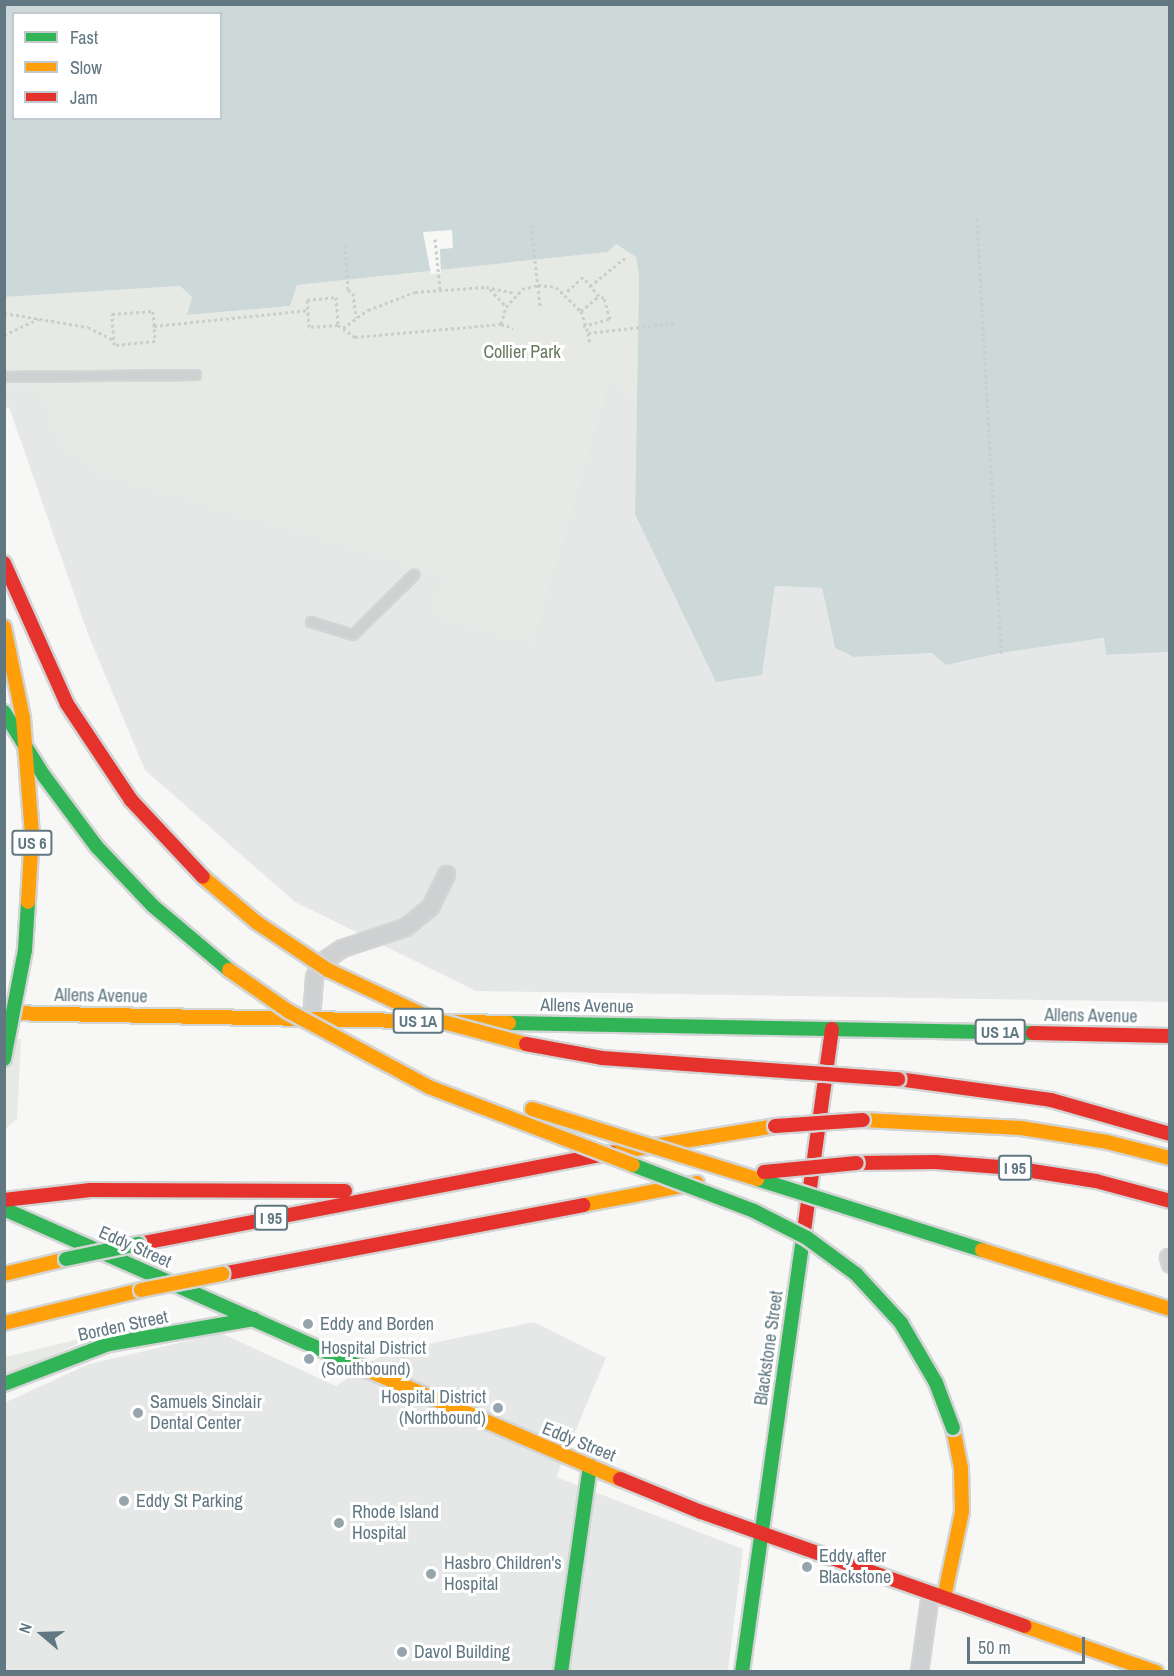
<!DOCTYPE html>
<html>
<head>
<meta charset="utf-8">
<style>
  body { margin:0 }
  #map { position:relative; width:1174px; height:1676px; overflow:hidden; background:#f7f7f6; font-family:"Archivo Narrow",sans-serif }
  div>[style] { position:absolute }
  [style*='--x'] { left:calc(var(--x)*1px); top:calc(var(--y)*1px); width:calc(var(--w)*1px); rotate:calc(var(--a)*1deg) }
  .built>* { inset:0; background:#e6e8e8 }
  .green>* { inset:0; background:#e7eae4 }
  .water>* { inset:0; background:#cdd8d9 }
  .pier>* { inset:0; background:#f7f7f6 }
  .path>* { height:3px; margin-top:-1.5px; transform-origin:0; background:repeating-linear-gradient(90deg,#cccdce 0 3px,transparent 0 6px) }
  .roads { filter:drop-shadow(2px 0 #d3d5d5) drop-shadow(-2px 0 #d3d5d5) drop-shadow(0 2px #d3d5d5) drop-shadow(0 -2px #d3d5d5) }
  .lane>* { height:8px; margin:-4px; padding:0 4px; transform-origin:4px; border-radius:4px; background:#cfd0d1 }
  .street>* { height:15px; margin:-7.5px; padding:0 7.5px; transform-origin:7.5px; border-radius:7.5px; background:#cfd0d1 }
  .fast>* { height:14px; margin:-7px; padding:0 7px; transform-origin:7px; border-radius:7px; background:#30b455 }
  .slow>* { height:14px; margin:-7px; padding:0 7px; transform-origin:7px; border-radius:7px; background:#ff9f0a }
  .jam>* { height:14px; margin:-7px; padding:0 7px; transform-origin:7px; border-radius:7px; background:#e5322d }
  .bridges { filter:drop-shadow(2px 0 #d3d4d4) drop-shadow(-2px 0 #d3d4d4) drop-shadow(0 2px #d3d4d4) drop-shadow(0 -2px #d3d4d4) }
  .fast-bridge>* { height:14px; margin:-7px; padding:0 7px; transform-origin:7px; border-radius:7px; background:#30b455 }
  .slow-bridge>* { height:14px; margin:-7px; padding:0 7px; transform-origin:7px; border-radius:7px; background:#ff9f0a }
  .jam-bridge>* { height:14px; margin:-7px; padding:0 7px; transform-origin:7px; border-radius:7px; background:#e5322d }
  .dots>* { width:16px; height:16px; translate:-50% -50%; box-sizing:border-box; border:3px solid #fff; border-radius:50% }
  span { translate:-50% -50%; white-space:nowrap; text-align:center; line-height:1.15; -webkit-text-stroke:6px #fff; paint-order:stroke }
  .shield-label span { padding:2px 4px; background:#fff; border:2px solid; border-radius:4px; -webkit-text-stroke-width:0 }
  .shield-label { font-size:16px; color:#617882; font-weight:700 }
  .park-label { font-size:18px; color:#687a60 }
  .street-label { font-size:18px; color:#617882 }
  .poi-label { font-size:18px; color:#617882 }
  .left { translate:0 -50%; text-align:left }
  .right { translate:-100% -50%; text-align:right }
  .frame { position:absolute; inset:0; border:6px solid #617882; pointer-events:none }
  .legend { position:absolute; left:12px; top:12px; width:210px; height:108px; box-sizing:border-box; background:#fff; border:2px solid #c0c9cd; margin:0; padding:8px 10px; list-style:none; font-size:18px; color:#617882 }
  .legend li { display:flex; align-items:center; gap:12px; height:30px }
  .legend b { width:30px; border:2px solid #c0c9cd }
  .north { position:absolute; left:12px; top:1604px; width:60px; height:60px; -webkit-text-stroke:4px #fff; paint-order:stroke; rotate:289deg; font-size:16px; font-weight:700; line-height:24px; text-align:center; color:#617882 }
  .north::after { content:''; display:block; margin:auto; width:21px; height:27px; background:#617882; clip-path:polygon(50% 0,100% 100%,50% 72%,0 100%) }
  .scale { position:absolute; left:967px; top:1637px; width:118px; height:27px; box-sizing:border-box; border:3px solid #617882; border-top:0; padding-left:8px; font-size:18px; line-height:21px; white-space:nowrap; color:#617882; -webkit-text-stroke:4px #fff; paint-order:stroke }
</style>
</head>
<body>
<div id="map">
  <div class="built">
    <div style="clip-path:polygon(609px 376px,637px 402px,635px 514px,762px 675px,775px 586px,822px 588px,835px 648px,855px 657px,932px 653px,946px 665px,1001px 653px,1105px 638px,1106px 655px,1169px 652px,1169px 1002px,476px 991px,295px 902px,145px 770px,88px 634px,9px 407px,5px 408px,4px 388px,34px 387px,38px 390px,70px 457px,83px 452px,475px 428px,531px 643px)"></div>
    <div style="clip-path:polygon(534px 1322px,606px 1358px,556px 1477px,743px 1549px,728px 1671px,5px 1671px,4px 1403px,89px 1364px,221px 1333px,336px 1386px,385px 1353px)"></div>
  </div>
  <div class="green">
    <div style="clip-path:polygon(616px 244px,636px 257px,639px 277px,637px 402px,609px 376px,531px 643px,434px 616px,443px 574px,91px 471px,82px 452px,70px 457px,38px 390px,34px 387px,5px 388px,5px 297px,180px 286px,192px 297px,188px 315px,290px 306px,297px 285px,607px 252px)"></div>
    <div style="clip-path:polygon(5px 1039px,21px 1039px,17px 1119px,5px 1129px)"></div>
    <div style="clip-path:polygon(100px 1334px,5px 1376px,5px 1357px)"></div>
  </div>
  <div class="water">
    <div style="clip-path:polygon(evenodd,5px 5px,1169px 5px,1169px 652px,1106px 655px,1104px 638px,1001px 653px,946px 665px,932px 653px,854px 657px,835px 648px,822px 588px,775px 586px,762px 675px,716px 682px,635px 514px,639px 277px,636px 257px,616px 244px,608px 252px,297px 285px,290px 306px,187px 315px,192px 297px,180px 286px,5px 297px,5px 5px,14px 14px,220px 14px,220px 118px,14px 118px,14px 14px)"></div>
  </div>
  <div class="pier">
    <div style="clip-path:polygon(452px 230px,453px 248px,440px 249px,441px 273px,431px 274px,423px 232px)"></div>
  </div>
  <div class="path">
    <div style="--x:977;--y:219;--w:435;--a:86.8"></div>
    <div style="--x:531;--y:225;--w:81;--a:83.6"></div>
    <div style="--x:435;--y:239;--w:50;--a:84.3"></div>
    <div style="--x:345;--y:245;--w:45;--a:86.2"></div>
    <div style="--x:348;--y:290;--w:6;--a:31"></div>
    <div style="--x:353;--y:293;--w:25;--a:83"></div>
    <div style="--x:590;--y:286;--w:45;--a:-38.7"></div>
    <div style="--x:490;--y:289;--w:24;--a:48"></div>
    <div style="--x:336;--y:297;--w:28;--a:86"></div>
    <div style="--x:338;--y:325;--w:29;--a:176"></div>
    <div style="--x:309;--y:327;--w:27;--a:-94"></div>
    <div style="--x:307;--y:300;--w:29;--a:-6"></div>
    <div style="--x:153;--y:311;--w:30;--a:86"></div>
    <div style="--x:155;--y:341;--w:41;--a:174.4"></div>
    <div style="--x:114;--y:345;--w:31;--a:-94"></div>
    <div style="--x:112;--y:314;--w:41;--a:-4.2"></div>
    <div style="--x:581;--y:311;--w:23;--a:72"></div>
    <div style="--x:588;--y:333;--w:87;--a:-6.6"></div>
    <div style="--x:4;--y:313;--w:85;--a:9.5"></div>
    <div style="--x:88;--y:327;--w:29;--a:27"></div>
    <div style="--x:501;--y:324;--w:18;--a:-74"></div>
    <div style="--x:506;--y:307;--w:24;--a:-48"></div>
    <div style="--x:522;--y:289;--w:16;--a:-14"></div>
    <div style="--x:538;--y:285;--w:18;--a:6"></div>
    <div style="--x:556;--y:287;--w:35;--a:44"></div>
    <div style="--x:581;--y:311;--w:23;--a:-40"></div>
    <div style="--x:599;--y:296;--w:25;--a:-130"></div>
    <div style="--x:583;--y:277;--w:24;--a:138"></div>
    <div style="--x:338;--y:325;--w:21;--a:35"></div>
    <div style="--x:355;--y:337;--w:147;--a:-5.1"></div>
    <div style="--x:501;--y:324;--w:13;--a:18"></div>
    <div style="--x:154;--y:326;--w:155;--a:-5.9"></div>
    <div style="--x:583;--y:326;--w:28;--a:-15"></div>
    <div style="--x:610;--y:319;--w:22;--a:-106"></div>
    <div style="--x:604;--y:298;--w:5;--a:-158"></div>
    <div style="--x:343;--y:328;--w:31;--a:-36"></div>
    <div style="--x:368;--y:310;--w:50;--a:-21"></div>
    <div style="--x:415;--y:292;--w:71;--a:-4"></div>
    <div style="--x:486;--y:287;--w:29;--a:12"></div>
    <div style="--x:588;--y:333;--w:12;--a:81"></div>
    <div style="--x:4;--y:335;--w:38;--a:-25"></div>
  </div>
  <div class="roads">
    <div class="lane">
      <div style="--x:4;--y:377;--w:192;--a:-0.6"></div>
      <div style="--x:311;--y:622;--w:44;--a:17.2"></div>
      <div style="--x:353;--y:635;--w:86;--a:-44.5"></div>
    </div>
    <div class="street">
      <div style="--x:311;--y:1018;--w:41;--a:-85.8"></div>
      <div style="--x:314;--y:977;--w:17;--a:-65"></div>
      <div style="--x:321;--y:962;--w:25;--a:-34"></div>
      <div style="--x:342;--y:948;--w:66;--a:-18.4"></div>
      <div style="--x:405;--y:927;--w:32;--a:-39"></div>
      <div style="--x:430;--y:907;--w:37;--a:-64"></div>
      <div style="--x:1168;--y:1257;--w:7;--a:74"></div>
      <div style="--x:919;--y:1672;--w:80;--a:-82.1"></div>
    </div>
    <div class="fast">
      <div style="--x:509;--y:1023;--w:524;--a:1.09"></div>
      <div style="--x:4;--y:1209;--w:393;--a:23.9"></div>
      <div style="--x:4;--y:1384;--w:112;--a:-20.9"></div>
      <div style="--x:109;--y:1344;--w:147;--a:-9.8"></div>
      <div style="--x:561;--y:1672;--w:208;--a:-82"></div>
      <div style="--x:742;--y:1672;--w:438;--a:-82"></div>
    </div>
    <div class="slow">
      <div style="--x:4;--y:1013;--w:505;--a:1.13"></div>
      <div style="--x:863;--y:1120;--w:158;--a:2.9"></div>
      <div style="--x:1021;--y:1128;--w:87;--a:9.2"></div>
      <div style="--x:1107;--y:1142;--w:65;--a:14.3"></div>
      <div style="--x:611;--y:1153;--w:166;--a:-9.3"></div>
      <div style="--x:583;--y:1205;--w:116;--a:-10.9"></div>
      <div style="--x:4;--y:1274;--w:64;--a:-13.6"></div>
      <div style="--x:4;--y:1323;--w:141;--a:-13.5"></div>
      <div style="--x:363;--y:1368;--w:280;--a:23.4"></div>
      <div style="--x:944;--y:1598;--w:88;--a:-78.2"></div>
      <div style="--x:962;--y:1512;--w:44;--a:-91.3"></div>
      <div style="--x:961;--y:1468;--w:41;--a:-101.3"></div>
      <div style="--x:1024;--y:1626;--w:140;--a:19.2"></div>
    </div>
    <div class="jam">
      <div style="--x:1033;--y:1033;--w:137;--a:1.3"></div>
      <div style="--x:898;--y:1079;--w:154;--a:7.8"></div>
      <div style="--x:1051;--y:1100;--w:124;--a:15.9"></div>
      <div style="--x:857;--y:1163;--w:78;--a:-0.7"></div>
      <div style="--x:935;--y:1162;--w:78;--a:4.4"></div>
      <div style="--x:1013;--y:1168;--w:84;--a:8.9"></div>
      <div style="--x:1096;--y:1181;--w:77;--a:15.1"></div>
      <div style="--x:4;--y:1200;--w:87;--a:-6.6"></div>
      <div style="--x:90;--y:1190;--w:255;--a:0.2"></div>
      <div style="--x:803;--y:1238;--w:211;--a:-82.1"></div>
      <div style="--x:138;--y:1244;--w:482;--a:-10.9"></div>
      <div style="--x:222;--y:1274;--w:368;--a:-10.8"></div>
      <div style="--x:620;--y:1479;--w:87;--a:22.2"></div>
      <div style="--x:701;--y:1512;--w:343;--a:19.4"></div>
    </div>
  </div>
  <div class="bridges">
    <div class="fast-bridge">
      <div style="--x:4;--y:712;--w:75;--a:58"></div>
      <div style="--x:44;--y:776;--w:89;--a:53.3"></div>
      <div style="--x:97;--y:847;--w:81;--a:46.5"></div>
      <div style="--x:153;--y:906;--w:99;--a:40.1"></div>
      <div style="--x:4;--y:1059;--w:111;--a:-79.1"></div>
      <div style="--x:25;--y:950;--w:48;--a:-86.4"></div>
      <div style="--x:633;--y:1165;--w:129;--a:20.8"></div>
      <div style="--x:754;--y:1211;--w:59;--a:27"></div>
      <div style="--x:807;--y:1238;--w:61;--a:36.3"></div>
      <div style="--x:856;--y:1274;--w:67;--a:47.4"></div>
      <div style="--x:901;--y:1323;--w:69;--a:59.7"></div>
      <div style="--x:936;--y:1383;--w:48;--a:69.3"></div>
      <div style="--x:757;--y:1179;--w:236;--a:17.5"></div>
      <div style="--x:66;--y:1259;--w:74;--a:-11.8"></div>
    </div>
    <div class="slow-bridge">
      <div style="--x:4;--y:627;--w:93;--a:78.2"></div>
      <div style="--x:23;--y:718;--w:116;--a:85.6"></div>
      <div style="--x:32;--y:834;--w:68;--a:93.4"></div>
      <div style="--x:203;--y:877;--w:70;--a:40.3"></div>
      <div style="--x:256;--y:922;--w:87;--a:33.7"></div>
      <div style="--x:328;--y:970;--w:115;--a:25.2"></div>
      <div style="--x:432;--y:1019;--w:97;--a:14.9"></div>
      <div style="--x:229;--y:970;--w:72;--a:34.8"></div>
      <div style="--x:288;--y:1011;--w:160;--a:28.3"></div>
      <div style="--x:429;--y:1087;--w:218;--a:20.9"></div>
      <div style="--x:532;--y:1109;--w:236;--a:17.3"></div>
      <div style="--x:982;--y:1250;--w:197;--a:17.4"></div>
      <div style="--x:141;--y:1290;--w:83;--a:-11.2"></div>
    </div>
    <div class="jam-bridge">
      <div style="--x:4;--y:563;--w:154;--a:65.9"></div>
      <div style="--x:67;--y:704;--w:115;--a:56.3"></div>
      <div style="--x:131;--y:800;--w:105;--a:46.9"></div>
      <div style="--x:526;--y:1044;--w:77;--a:10.4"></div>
      <div style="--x:602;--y:1058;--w:297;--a:4.1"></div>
      <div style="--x:775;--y:1126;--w:88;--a:-3.9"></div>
      <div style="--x:764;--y:1172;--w:93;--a:-5.5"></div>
    </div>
  </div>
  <div class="dots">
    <div style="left:308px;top:1324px;background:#96a4ab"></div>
    <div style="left:309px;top:1359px;background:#96a4ab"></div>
    <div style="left:498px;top:1408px;background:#96a4ab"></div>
    <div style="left:138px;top:1413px;background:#96a4ab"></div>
    <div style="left:124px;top:1501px;background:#96a4ab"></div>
    <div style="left:339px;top:1523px;background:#96a4ab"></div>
    <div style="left:807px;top:1567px;background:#96a4ab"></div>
    <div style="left:431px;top:1574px;background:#96a4ab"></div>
    <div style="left:402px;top:1652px;background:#96a4ab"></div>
  </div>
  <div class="shield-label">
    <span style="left:32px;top:843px">US 6</span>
    <span style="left:418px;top:1021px">US 1A</span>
    <span style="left:1000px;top:1032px">US 1A</span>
    <span style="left:1015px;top:1168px">I 95</span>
    <span style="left:271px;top:1218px">I 95</span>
  </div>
  <div class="park-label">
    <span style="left:522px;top:352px">Collier Park</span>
  </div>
  <div class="street-label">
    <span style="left:101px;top:996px;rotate:1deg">Allens Avenue</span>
    <span style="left:587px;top:1006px;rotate:1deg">Allens Avenue</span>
    <span style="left:1091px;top:1016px;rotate:1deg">Allens Avenue</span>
    <span style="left:135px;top:1247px;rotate:24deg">Eddy Street</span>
    <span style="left:123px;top:1326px;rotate:-12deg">Borden Street</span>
    <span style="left:769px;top:1348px;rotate:-82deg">Blackstone Street</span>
    <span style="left:579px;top:1442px;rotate:22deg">Eddy Street</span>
  </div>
  <div class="poi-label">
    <span class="left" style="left:320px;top:1324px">Eddy and Borden</span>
    <span class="left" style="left:321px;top:1359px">Hospital District<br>(Southbound)</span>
    <span class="right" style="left:486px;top:1408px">Hospital District<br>(Northbound)</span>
    <span class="left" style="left:150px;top:1413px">Samuels Sinclair<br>Dental Center</span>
    <span class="left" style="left:136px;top:1501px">Eddy St Parking</span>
    <span class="left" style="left:352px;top:1523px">Rhode Island<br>Hospital</span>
    <span class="left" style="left:819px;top:1567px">Eddy after<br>Blackstone</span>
    <span class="left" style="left:444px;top:1574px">Hasbro Children's<br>Hospital</span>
    <span class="left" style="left:414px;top:1652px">Davol Building</span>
  </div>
  <div class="frame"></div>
  <ul class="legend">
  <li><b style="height:8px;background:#30b455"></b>Fast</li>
  <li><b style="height:8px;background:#ff9f0a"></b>Slow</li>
  <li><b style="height:8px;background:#e5322d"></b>Jam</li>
  </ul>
  <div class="north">N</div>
  <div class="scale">50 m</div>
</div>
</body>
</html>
